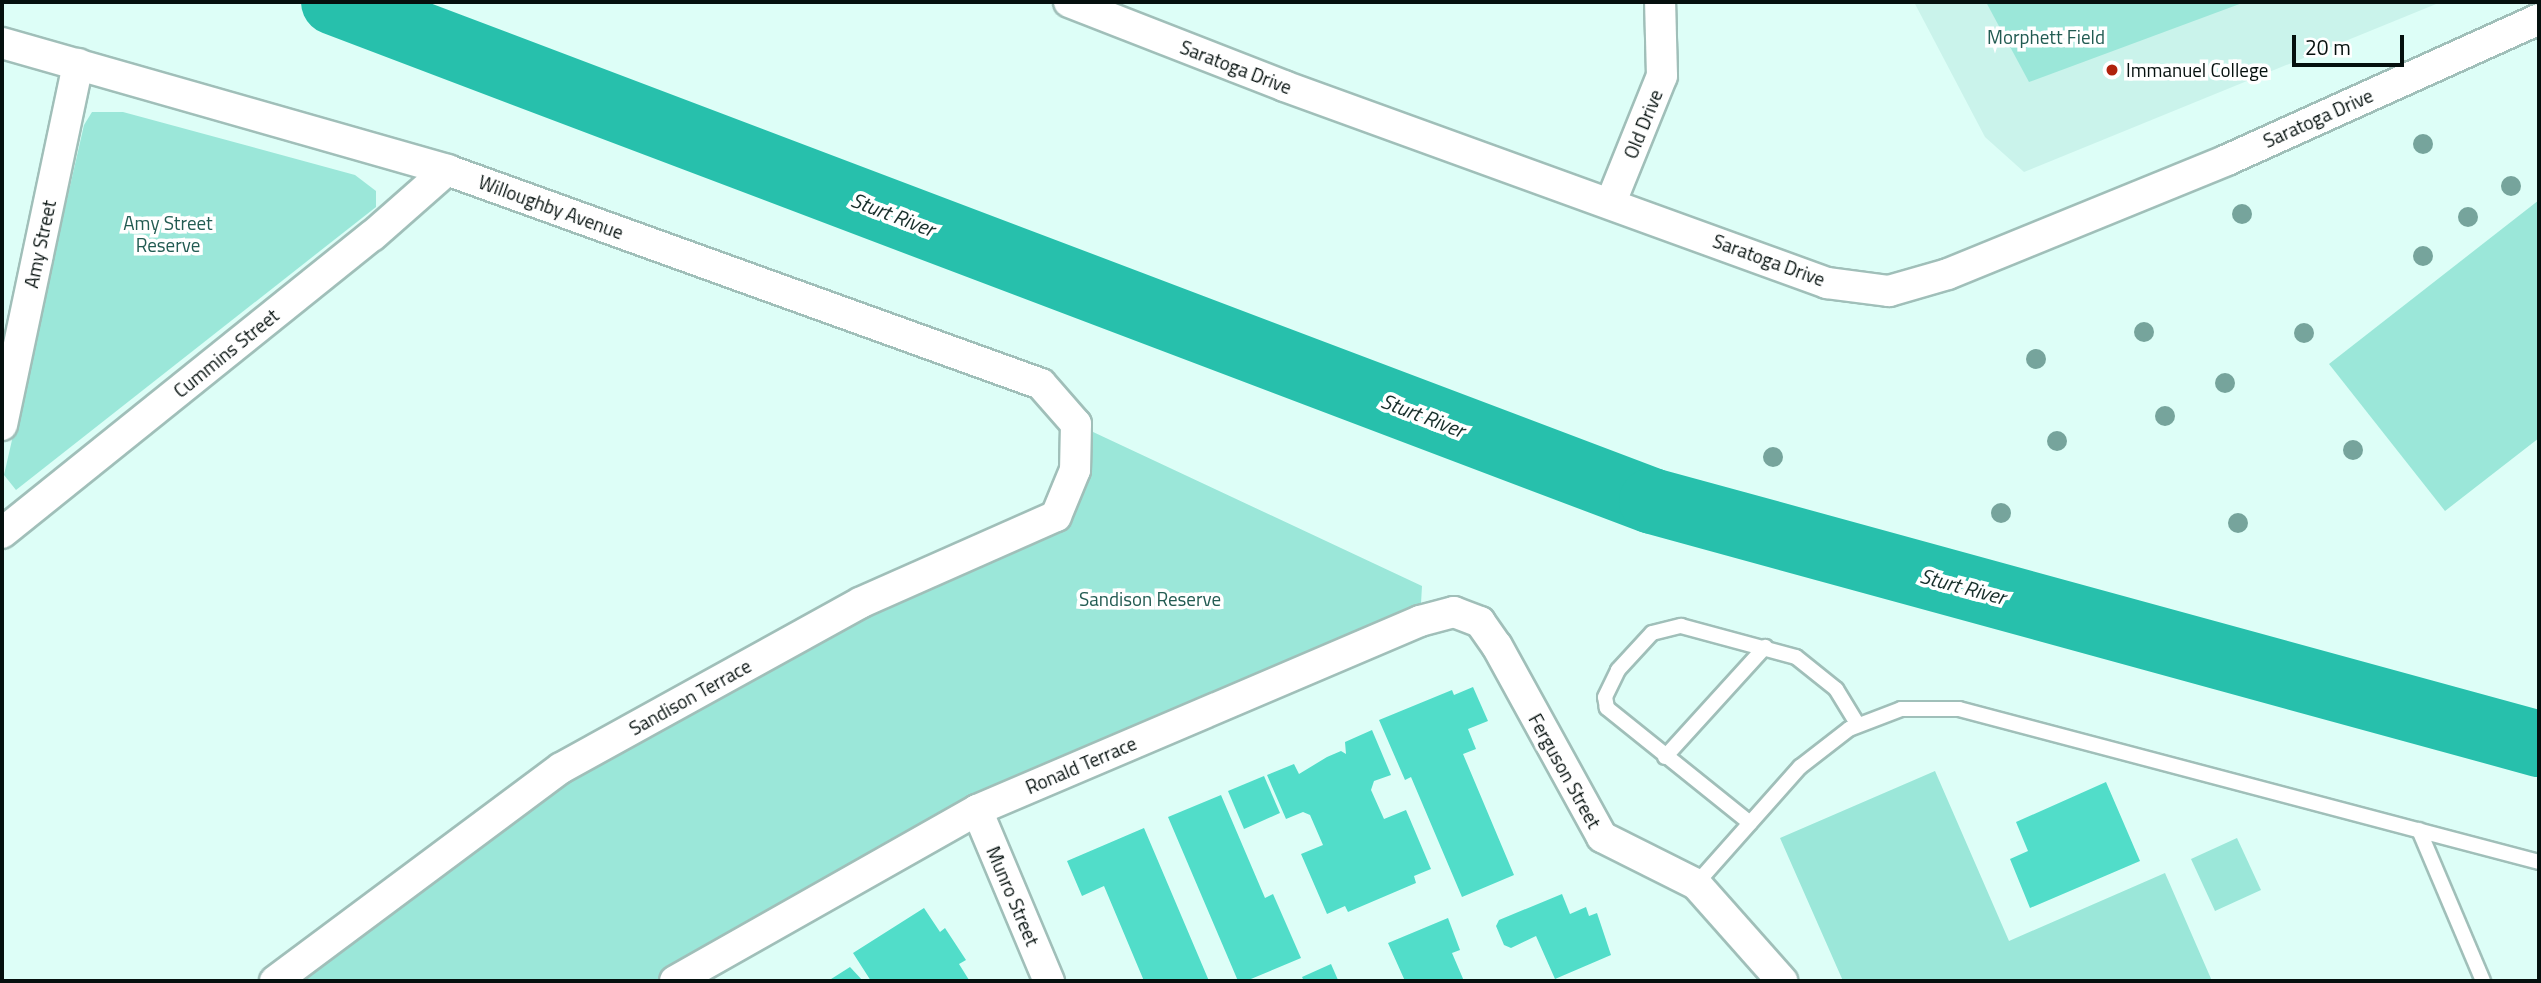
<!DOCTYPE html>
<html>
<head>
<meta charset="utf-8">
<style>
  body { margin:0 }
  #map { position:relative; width:2541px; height:983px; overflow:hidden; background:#ddfef7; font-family:"Titillium Web",sans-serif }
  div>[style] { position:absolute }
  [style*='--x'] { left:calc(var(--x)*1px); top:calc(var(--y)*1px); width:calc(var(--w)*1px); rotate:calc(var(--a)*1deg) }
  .built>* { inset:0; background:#caf3eb }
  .green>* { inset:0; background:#9be7d9 }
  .river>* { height:66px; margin:-33px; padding:0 33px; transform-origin:33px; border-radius:33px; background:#27c0ac }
  .building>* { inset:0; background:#51ddc9 }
  .roads { filter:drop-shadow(2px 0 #a0bfb9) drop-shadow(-2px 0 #a0bfb9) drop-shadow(0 2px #a0bfb9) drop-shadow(0 -2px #a0bfb9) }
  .lane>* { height:14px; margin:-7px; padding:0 7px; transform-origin:7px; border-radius:7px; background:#fff }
  .street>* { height:30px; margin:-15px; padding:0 15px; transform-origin:15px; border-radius:15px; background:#fff }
  .trees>* { width:20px; height:20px; margin:-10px; border-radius:50%; background:#76a49c }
  .dots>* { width:19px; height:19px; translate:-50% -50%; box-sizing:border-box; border:4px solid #fff; border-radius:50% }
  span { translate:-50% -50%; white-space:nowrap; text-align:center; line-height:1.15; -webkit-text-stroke:7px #fff; paint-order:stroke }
  .park-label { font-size:19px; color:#225b52 }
  .street-label { font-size:19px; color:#05100e }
  .poi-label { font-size:19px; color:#05100e }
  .left { translate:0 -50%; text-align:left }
  .water-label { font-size:21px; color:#172e2a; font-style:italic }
  .frame { position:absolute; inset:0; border:4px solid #05100e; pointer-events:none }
  .scale { position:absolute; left:2292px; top:35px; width:112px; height:32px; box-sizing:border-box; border:4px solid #05100e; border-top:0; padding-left:9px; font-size:21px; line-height:24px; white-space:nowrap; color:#05100e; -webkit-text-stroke:5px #fff; paint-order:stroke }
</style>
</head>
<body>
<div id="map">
  <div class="built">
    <div style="clip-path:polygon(1914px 2px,2441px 2px,2024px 172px,1985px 137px)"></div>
  </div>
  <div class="green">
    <div style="clip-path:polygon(1986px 2px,2245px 2px,2029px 82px)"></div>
    <div style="clip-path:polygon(92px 112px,123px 112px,355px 175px,376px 191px,376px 207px,16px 490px,4px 475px,84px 125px)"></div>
    <div style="clip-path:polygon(2539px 200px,2539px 438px,2445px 511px,2329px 364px)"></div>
    <div style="clip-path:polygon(1076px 424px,1422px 586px,1420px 621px,977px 810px,675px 981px,275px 981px,561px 768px,1056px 516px)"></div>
    <div style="clip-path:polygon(1935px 771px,2009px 941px,2165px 873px,2212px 981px,1843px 981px,1780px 838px)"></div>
    <div style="clip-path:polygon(2237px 838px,2261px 890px,2215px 911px,2191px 859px)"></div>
  </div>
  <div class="river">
    <div style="--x:334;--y:2;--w:1409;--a:20.74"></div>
    <div style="--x:1652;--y:501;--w:920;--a:15.32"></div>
  </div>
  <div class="building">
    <div style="clip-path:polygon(1473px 687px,1488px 721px,1468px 729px,1476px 749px,1463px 754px,1514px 875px,1462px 897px,1411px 777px,1405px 780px,1379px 720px,1452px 690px,1454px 695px)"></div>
    <div style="clip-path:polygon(1372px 730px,1391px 775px,1374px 781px,1371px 790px,1384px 819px,1406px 810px,1431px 869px,1414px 876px,1416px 883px,1348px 912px,1345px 906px,1327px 914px,1301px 854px,1323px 845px,1310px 815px,1303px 812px,1286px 819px,1267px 775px,1294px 764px,1299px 774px,1327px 757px,1341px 751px,1346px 754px,1345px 742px)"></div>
    <div style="clip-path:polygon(1264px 776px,1280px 813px,1244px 829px,1228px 791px)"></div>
    <div style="clip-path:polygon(2106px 782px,2140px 861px,2030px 908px,2010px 859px,2028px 851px,2016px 822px)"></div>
    <div style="clip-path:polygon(1221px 795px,1265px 898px,1273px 894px,1301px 958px,1246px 981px,1238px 981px,1168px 817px)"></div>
    <div style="clip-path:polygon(1144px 828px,1209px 981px,1144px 981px,1104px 886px,1082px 896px,1067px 861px)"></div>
    <div style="clip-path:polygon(1562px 894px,1570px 914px,1586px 907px,1589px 916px,1597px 913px,1611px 955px,1555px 979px,1536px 936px,1511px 948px,1504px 945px,1496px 926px,1499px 920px)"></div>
    <div style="clip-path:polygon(924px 908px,940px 932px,945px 928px,966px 960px,959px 964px,969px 980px,871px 981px,853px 953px)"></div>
    <div style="clip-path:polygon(1448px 918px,1460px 950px,1452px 953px,1464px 981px,1405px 981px,1388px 943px)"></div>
    <div style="clip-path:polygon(1331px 964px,1338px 980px,1304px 981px,1302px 977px)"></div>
    <div style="clip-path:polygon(850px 967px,863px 981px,828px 981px)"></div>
  </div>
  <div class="roads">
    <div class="lane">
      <div style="--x:1665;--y:757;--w:149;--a:-47.7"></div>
      <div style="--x:1750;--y:823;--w:184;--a:-141.2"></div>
      <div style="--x:1607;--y:708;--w:11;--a:-100"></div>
      <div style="--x:1605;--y:697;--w:30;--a:-64"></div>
      <div style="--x:1618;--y:670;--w:50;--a:-47.4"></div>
      <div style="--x:1652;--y:633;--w:30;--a:-14"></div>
      <div style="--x:1681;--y:626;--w:119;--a:15.1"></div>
      <div style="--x:1796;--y:657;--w:51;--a:38.7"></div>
      <div style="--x:1836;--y:689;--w:42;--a:58.6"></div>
      <div style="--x:2419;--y:830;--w:164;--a:67"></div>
      <div style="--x:1696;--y:884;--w:157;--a:-48.4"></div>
      <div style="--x:1800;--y:767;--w:62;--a:-37.8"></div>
      <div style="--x:1849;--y:729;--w:56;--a:-21"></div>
      <div style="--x:1901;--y:709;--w:58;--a:0"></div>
      <div style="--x:1959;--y:709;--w:600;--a:14.78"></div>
    </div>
    <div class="street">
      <div style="--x:1069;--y:2;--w:231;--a:21.3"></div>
      <div style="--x:1284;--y:86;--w:578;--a:19.94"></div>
      <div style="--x:1827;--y:283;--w:63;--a:7.4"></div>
      <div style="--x:1889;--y:291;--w:61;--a:-16.1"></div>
      <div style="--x:1948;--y:274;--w:301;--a:-22.2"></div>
      <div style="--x:2227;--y:160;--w:342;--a:-24.3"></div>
      <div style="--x:2;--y:43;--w:463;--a:15.9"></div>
      <div style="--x:447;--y:170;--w:631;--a:19.81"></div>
      <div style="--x:1041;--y:384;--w:53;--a:48.8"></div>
      <div style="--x:1076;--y:424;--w:46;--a:91.2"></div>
      <div style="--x:1075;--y:470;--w:50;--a:112.4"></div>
      <div style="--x:1056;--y:516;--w:214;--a:156.1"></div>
      <div style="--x:860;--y:603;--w:342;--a:151.1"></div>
      <div style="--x:561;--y:768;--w:357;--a:143.3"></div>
      <div style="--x:1611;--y:202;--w:136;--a:-68"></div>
      <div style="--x:1662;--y:76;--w:74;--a:-91.5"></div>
      <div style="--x:2;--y:425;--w:369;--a:-78.1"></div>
      <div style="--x:2;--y:533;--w:474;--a:-38.8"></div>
      <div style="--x:372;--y:236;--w:100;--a:-41.3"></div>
      <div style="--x:977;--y:810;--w:186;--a:67.2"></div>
      <div style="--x:675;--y:981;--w:347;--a:-29.5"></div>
      <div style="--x:977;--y:810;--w:482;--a:-23.1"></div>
      <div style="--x:1420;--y:621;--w:35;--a:-15"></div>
      <div style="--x:1454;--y:612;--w:28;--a:21"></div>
      <div style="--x:1480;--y:622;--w:29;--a:55"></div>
      <div style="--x:1497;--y:646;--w:218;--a:61.2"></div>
      <div style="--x:1602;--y:837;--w:105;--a:26.6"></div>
      <div style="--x:1696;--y:884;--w:130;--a:48.4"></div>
    </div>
  </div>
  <div class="trees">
    <div style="left:2423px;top:144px"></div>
    <div style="left:2511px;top:186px"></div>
    <div style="left:2242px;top:214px"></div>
    <div style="left:2468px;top:217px"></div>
    <div style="left:2423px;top:256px"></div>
    <div style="left:2144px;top:332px"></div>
    <div style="left:2304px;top:333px"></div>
    <div style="left:2036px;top:359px"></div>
    <div style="left:2225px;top:383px"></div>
    <div style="left:2165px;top:416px"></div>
    <div style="left:2057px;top:441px"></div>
    <div style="left:2353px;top:450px"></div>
    <div style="left:1773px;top:457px"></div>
    <div style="left:2001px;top:513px"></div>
    <div style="left:2238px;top:523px"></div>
  </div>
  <div class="dots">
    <div style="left:2112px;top:70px;background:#b0220c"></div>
  </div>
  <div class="park-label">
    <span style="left:2046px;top:37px">Morphett Field</span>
    <span style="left:168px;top:234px">Amy Street<br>Reserve</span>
    <span style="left:1150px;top:599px">Sandison Reserve</span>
  </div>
  <div class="street-label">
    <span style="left:1236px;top:67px;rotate:21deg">Saratoga Drive</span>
    <span style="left:2318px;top:118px;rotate:-24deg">Saratoga Drive</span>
    <span style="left:1643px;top:124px;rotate:-68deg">Old Drive</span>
    <span style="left:551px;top:207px;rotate:20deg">Willoughby Avenue</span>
    <span style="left:40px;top:244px;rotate:-78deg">Amy Street</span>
    <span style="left:1769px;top:260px;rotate:20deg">Saratoga Drive</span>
    <span style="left:226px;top:353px;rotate:-39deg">Cummins Street</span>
    <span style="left:690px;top:697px;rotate:-29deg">Sandison Terrace</span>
    <span style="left:1081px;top:765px;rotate:-23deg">Ronald Terrace</span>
    <span style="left:1565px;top:771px;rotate:61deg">Ferguson Street</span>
    <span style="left:1013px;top:896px;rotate:67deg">Munro Street</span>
  </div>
  <div class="poi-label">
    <span class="left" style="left:2126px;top:70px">Immanuel College</span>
  </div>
  <div class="water-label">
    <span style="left:893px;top:214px;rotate:21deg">Sturt River</span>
    <span style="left:1423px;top:415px;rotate:21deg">Sturt River</span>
    <span style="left:1963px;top:586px;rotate:15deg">Sturt River</span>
  </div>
  <div class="frame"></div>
  <div class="scale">20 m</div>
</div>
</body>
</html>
